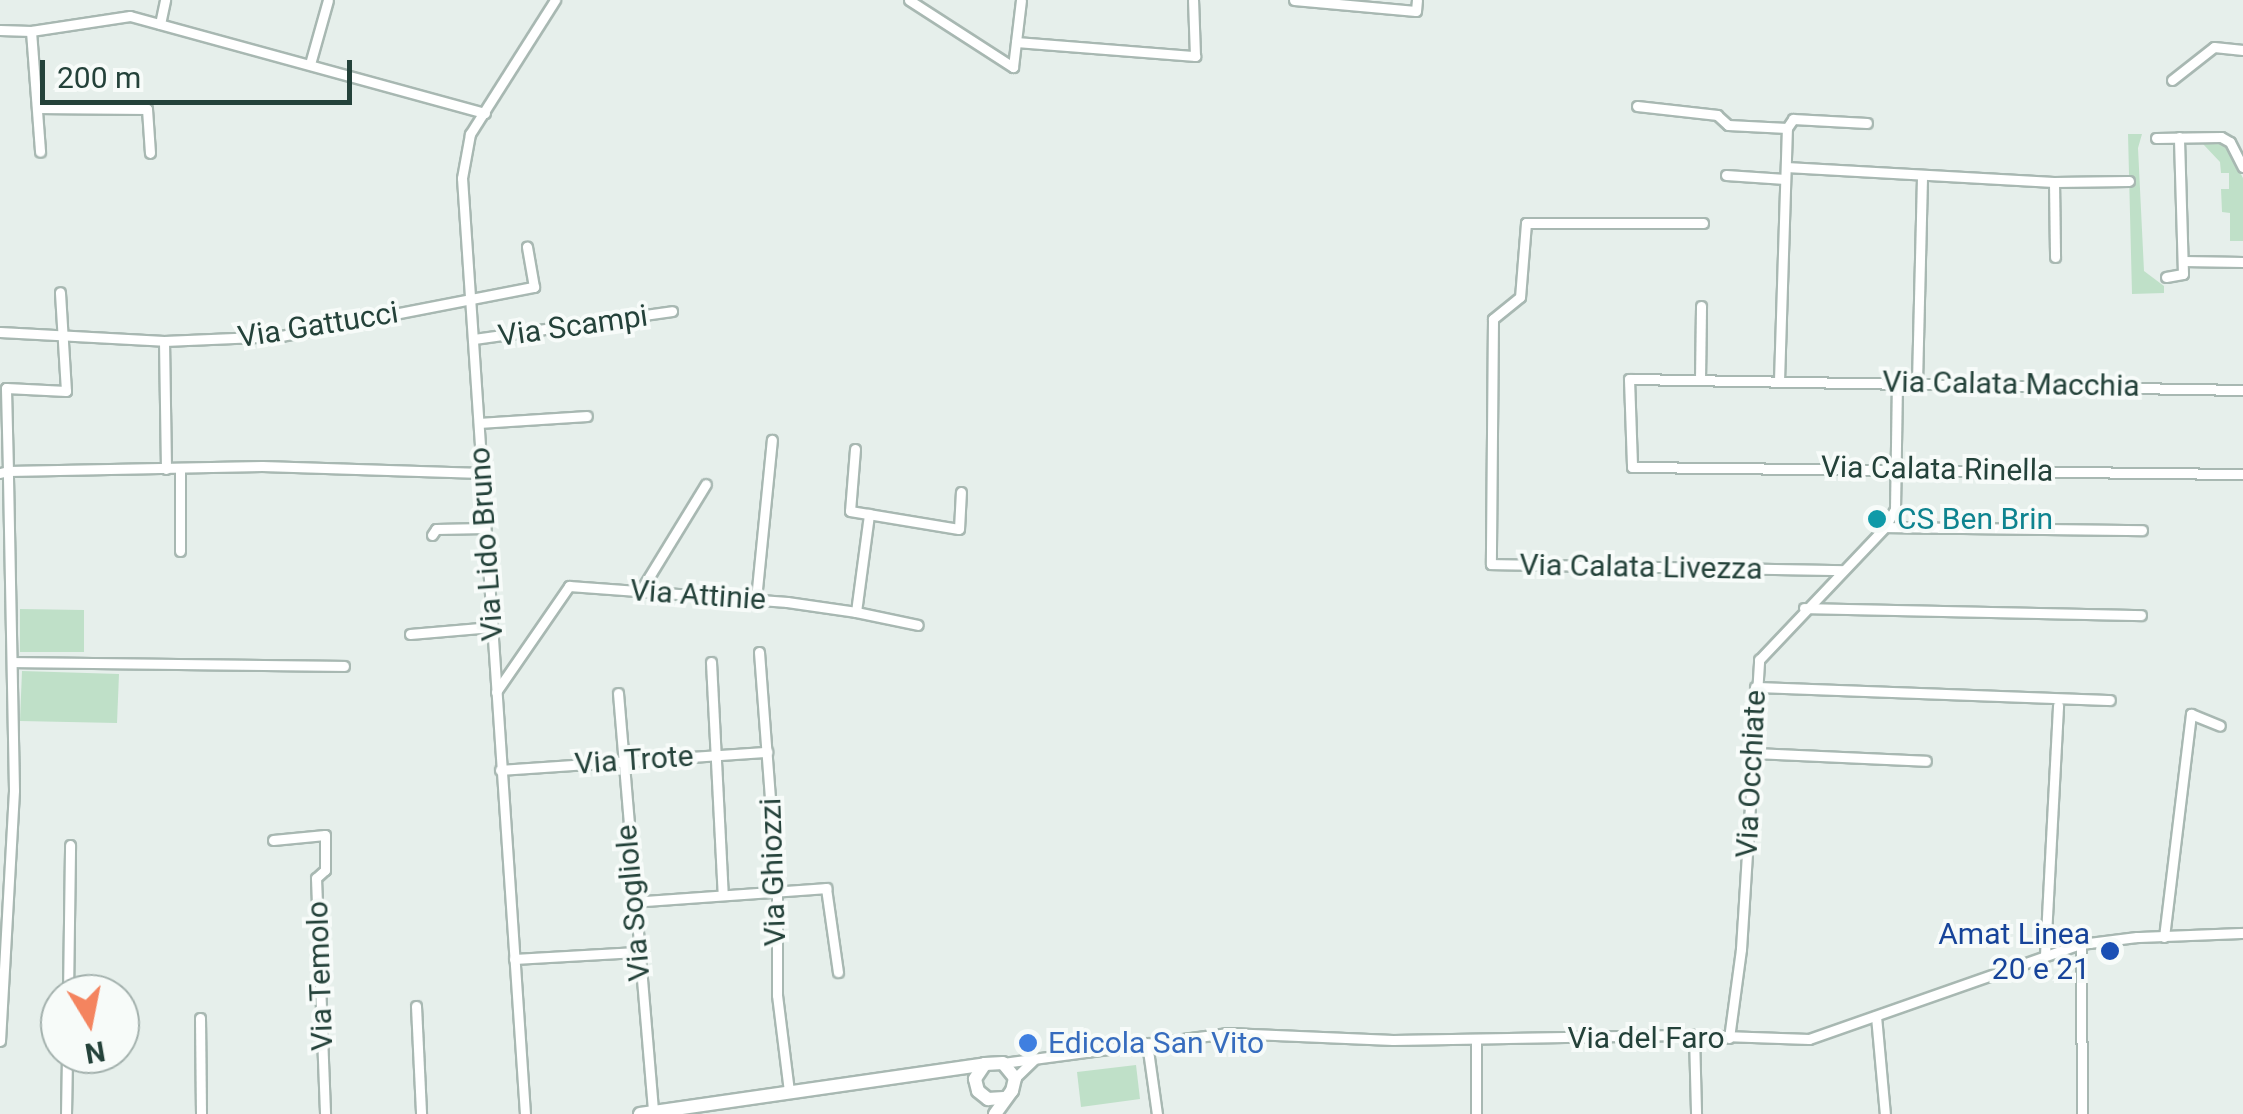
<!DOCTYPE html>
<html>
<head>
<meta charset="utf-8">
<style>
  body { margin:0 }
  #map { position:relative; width:2243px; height:1114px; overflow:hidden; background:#e6efeb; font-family:Roboto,sans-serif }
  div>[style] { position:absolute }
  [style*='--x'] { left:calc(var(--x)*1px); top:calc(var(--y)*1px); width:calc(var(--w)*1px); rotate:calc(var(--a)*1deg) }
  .green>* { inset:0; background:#bfe0c8 }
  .roads { filter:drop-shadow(2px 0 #a8b8b2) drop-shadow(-2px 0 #a8b8b2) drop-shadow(0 2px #a8b8b2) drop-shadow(0 -2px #a8b8b2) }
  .street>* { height:9px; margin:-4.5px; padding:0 4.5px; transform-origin:4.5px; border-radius:4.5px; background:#fff }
  .secondary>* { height:12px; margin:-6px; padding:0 6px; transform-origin:6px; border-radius:6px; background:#fff }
  .dots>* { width:28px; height:28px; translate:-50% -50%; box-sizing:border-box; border:5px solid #f7fbf9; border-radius:50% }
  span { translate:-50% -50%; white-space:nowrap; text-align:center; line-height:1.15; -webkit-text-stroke:8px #f7fbf9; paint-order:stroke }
  .street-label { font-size:30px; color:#24423a }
  .culture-label { font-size:30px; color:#0d838f }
  .left { translate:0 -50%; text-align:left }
  .transit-label { font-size:30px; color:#164399 }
  .right { translate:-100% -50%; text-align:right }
  .shop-label { font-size:30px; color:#366cbe }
  .north { position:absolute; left:40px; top:974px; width:100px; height:100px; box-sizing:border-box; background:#f7fbf9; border:2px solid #a3b1ad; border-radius:50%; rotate:170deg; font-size:28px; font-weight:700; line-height:40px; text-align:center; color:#24423a }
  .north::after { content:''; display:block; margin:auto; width:35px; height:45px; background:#f4845f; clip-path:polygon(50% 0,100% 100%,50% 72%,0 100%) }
  .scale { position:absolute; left:40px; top:60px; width:312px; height:45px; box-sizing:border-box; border:5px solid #24423a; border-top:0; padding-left:12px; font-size:30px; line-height:35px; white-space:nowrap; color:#24423a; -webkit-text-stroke:8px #f7fbf9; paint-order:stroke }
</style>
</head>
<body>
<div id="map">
  <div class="green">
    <div style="clip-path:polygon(2128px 134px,2142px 134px,2138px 148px,2144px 271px,2164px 286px,2164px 293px,2132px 294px)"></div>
    <div style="clip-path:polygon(2217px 143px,2226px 147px,2243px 178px,2243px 241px,2230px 241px,2230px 213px,2222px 212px,2221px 189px,2229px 189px,2229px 173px,2221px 173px,2220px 162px,2203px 144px)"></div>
    <div style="clip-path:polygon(20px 609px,84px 610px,84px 652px,20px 652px)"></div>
    <div style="clip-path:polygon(22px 671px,119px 674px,117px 723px,20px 721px)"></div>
    <div style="clip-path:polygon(1136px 1065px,1140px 1099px,1081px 1107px,1077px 1072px)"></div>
  </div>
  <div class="roads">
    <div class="street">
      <div style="--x:909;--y:0;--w:124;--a:32.8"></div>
      <div style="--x:1013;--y:67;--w:67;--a:-83.2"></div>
      <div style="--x:1294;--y:0;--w:122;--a:5.2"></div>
      <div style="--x:1416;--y:11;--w:11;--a:-85"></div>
      <div style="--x:160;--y:24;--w:25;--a:-78"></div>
      <div style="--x:0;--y:30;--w:31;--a:2"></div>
      <div style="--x:31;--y:31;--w:100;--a:-8.6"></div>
      <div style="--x:130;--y:16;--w:368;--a:15.3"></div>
      <div style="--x:31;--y:31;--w:121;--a:85.7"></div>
      <div style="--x:1016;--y:42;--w:180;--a:4.5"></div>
      <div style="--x:1195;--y:56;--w:56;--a:-92"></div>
      <div style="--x:310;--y:64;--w:66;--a:-74.3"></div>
      <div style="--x:2172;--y:80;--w:53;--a:-38.2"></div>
      <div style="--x:2214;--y:47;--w:29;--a:6"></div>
      <div style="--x:1637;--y:106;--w:81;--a:6.4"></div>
      <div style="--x:1717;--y:115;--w:15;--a:42"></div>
      <div style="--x:1728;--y:125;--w:59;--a:2.9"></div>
      <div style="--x:37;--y:108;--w:110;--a:0.5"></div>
      <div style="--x:147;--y:109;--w:44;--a:86.1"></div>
      <div style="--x:2156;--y:138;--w:65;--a:-0.9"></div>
      <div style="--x:2221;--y:137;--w:10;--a:29"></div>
      <div style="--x:2230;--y:142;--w:28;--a:63"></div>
      <div style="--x:1786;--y:167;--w:268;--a:3.2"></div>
      <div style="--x:2054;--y:182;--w:75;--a:-0.8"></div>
      <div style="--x:1726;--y:175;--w:59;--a:3.9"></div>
      <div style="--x:2054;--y:182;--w:75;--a:89.2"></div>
      <div style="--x:1703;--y:223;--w:177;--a:180"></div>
      <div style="--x:1526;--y:223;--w:74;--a:94.6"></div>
      <div style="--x:1520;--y:297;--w:35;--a:141"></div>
      <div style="--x:1493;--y:319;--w:245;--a:90.5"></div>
      <div style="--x:1491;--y:564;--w:351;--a:1"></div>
      <div style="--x:2183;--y:261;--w:60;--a:1"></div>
      <div style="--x:2166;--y:277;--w:17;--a:-10"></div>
      <div style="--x:2183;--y:274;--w:137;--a:-91.7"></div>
      <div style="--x:0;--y:332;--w:164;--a:3.1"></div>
      <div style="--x:164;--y:341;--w:117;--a:-2.4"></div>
      <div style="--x:281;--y:336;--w:258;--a:-11"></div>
      <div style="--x:534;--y:287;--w:41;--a:-99.9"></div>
      <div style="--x:474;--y:339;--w:200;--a:-8"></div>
      <div style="--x:164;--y:341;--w:128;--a:89.1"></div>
      <div style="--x:1700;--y:380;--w:74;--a:-89.2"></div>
      <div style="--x:1779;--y:381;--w:253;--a:-88.2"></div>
      <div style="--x:1787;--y:128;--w:11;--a:-56"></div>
      <div style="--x:1793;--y:119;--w:74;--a:3.1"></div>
      <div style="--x:1917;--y:382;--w:207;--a:-88.6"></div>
      <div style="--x:2243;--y:390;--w:614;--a:-178.97"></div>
      <div style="--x:1629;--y:379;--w:88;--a:88"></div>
      <div style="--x:1632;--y:467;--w:611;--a:0.66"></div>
      <div style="--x:479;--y:423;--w:108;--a:-3.7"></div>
      <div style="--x:855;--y:449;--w:62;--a:94.6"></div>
      <div style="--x:850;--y:511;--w:110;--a:9.4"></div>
      <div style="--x:959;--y:529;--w:37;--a:-87"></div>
      <div style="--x:180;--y:469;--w:82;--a:90"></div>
      <div style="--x:0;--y:473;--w:8;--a:-14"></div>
      <div style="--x:8;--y:471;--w:83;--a:-91.4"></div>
      <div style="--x:6;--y:388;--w:60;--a:2.9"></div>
      <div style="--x:66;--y:391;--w:99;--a:-93.5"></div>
      <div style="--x:1885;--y:527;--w:257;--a:0.7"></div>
      <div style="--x:432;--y:535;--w:7;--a:-56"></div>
      <div style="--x:436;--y:529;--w:49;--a:-1.2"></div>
      <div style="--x:641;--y:590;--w:124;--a:-58.5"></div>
      <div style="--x:756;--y:599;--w:160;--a:-84.3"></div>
      <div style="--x:1804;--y:608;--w:337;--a:1.2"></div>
      <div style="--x:856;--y:612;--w:63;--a:11.8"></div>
      <div style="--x:410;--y:634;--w:82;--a:-4.9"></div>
      <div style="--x:759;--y:652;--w:240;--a:85.7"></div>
      <div style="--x:777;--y:891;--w:104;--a:90"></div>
      <div style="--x:777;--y:995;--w:98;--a:82.9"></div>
      <div style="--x:12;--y:662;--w:332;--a:0.7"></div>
      <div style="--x:711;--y:662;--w:233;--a:87.1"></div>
      <div style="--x:1755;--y:687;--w:355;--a:2.1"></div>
      <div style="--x:496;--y:692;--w:129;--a:-55.4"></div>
      <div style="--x:569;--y:586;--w:219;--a:4.2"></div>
      <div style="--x:787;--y:602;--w:70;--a:8.2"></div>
      <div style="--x:856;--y:612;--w:99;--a:-82.4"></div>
      <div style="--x:618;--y:693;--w:420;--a:85.2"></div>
      <div style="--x:1753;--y:753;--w:173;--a:2.6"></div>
      <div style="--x:500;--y:770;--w:268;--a:-3.9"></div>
      <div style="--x:273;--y:840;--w:52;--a:-5.5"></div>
      <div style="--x:325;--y:835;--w:35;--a:90"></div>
      <div style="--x:325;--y:870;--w:12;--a:138"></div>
      <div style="--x:316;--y:878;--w:236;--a:87.8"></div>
      <div style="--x:632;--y:902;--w:195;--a:-4.1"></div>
      <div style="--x:826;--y:888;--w:85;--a:81.9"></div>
      <div style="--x:2164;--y:937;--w:225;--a:-83.1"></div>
      <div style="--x:2191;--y:714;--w:31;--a:22"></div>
      <div style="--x:2081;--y:944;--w:170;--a:89.7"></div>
      <div style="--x:2045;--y:955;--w:250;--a:-87"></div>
      <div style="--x:514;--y:959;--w:123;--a:-3.3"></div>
      <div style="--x:68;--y:994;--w:149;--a:-89.2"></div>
      <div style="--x:416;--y:1006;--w:108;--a:87.3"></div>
      <div style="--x:1876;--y:1016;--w:98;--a:84.8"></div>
      <div style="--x:200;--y:1018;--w:96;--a:89.4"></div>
      <div style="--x:1694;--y:1035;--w:79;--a:88.5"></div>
      <div style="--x:1729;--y:1038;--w:90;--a:-82.3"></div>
      <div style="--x:1741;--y:949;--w:290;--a:-86.4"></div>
      <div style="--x:1759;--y:660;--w:183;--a:-46.5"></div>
      <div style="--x:1885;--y:527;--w:21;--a:-61"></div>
      <div style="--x:1895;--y:509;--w:128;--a:-89.1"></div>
      <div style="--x:0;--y:1041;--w:251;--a:-86.8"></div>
      <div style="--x:14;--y:790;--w:319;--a:-91.1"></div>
      <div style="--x:8;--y:471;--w:254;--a:-1.1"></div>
      <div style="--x:262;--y:466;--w:220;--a:1.8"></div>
      <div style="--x:1147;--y:1043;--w:72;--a:82"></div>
      <div style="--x:1003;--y:1063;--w:227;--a:-7.6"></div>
      <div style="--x:1228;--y:1033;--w:165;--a:2.4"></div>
      <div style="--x:1393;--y:1040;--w:301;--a:-1"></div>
      <div style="--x:1694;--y:1035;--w:115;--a:2"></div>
      <div style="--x:1809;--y:1039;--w:288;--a:-19.3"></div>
      <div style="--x:2081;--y:944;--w:56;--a:-7.1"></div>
      <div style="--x:2137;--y:937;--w:106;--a:-2.2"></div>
      <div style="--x:1015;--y:1078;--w:28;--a:-44"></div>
      <div style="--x:66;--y:1114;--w:60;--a:-89"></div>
      <div style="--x:525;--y:1114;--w:938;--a:-93.85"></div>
      <div style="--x:462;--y:178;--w:45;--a:-79.7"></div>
      <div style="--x:470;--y:134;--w:159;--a:-57.6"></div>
      <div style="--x:1476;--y:1114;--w:75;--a:-90"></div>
    </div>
    <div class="secondary">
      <div style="--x:640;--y:1114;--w:349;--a:-8.2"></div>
      <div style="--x:995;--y:1114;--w:29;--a:-54"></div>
      <div style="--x:1012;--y:1091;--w:13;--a:-77"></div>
      <div style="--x:1015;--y:1078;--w:19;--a:-129"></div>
      <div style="--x:1003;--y:1063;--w:18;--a:177"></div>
      <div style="--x:985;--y:1064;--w:18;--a:124"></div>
      <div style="--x:975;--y:1079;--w:12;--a:76"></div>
      <div style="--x:978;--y:1091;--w:13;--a:39"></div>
      <div style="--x:988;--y:1099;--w:16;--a:-4"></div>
    </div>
  </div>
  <div class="dots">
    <div style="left:1877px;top:519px;background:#0f9aa8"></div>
    <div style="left:2110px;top:951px;background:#1a4fb4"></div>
    <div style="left:1028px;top:1043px;background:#3f7fe0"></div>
  </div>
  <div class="street-label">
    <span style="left:318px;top:325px;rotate:-9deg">Via Gattucci</span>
    <span style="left:573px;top:326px;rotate:-8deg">Via Scampi</span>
    <span style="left:2011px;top:384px;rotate:1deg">Via Calata Macchia</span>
    <span style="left:1937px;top:469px;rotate:1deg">Via Calata Rinella</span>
    <span style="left:486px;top:544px;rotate:-94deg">Via Lido Bruno</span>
    <span style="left:1641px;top:567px;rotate:1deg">Via Calata Livezza</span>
    <span style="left:698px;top:595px;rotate:4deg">Via Attinie</span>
    <span style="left:634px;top:760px;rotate:-4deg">Via Trote</span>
    <span style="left:1751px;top:774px;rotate:-87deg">Via Occhiate</span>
    <span style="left:773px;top:872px;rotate:-92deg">Via Ghiozzi</span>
    <span style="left:633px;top:903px;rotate:-95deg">Via Sogliole</span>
    <span style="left:320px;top:976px;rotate:-92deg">Via Temolo</span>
    <span style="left:1646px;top:1038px">Via del Faro</span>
  </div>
  <div class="culture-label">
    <span class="left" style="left:1897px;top:519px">CS Ben Brin</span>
  </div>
  <div class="transit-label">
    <span class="right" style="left:2090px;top:951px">Amat Linea<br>20 e 21</span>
  </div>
  <div class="shop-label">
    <span class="left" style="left:1048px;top:1043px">Edicola San Vito</span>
  </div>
  <div class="north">N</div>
  <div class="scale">200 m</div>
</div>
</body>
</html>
